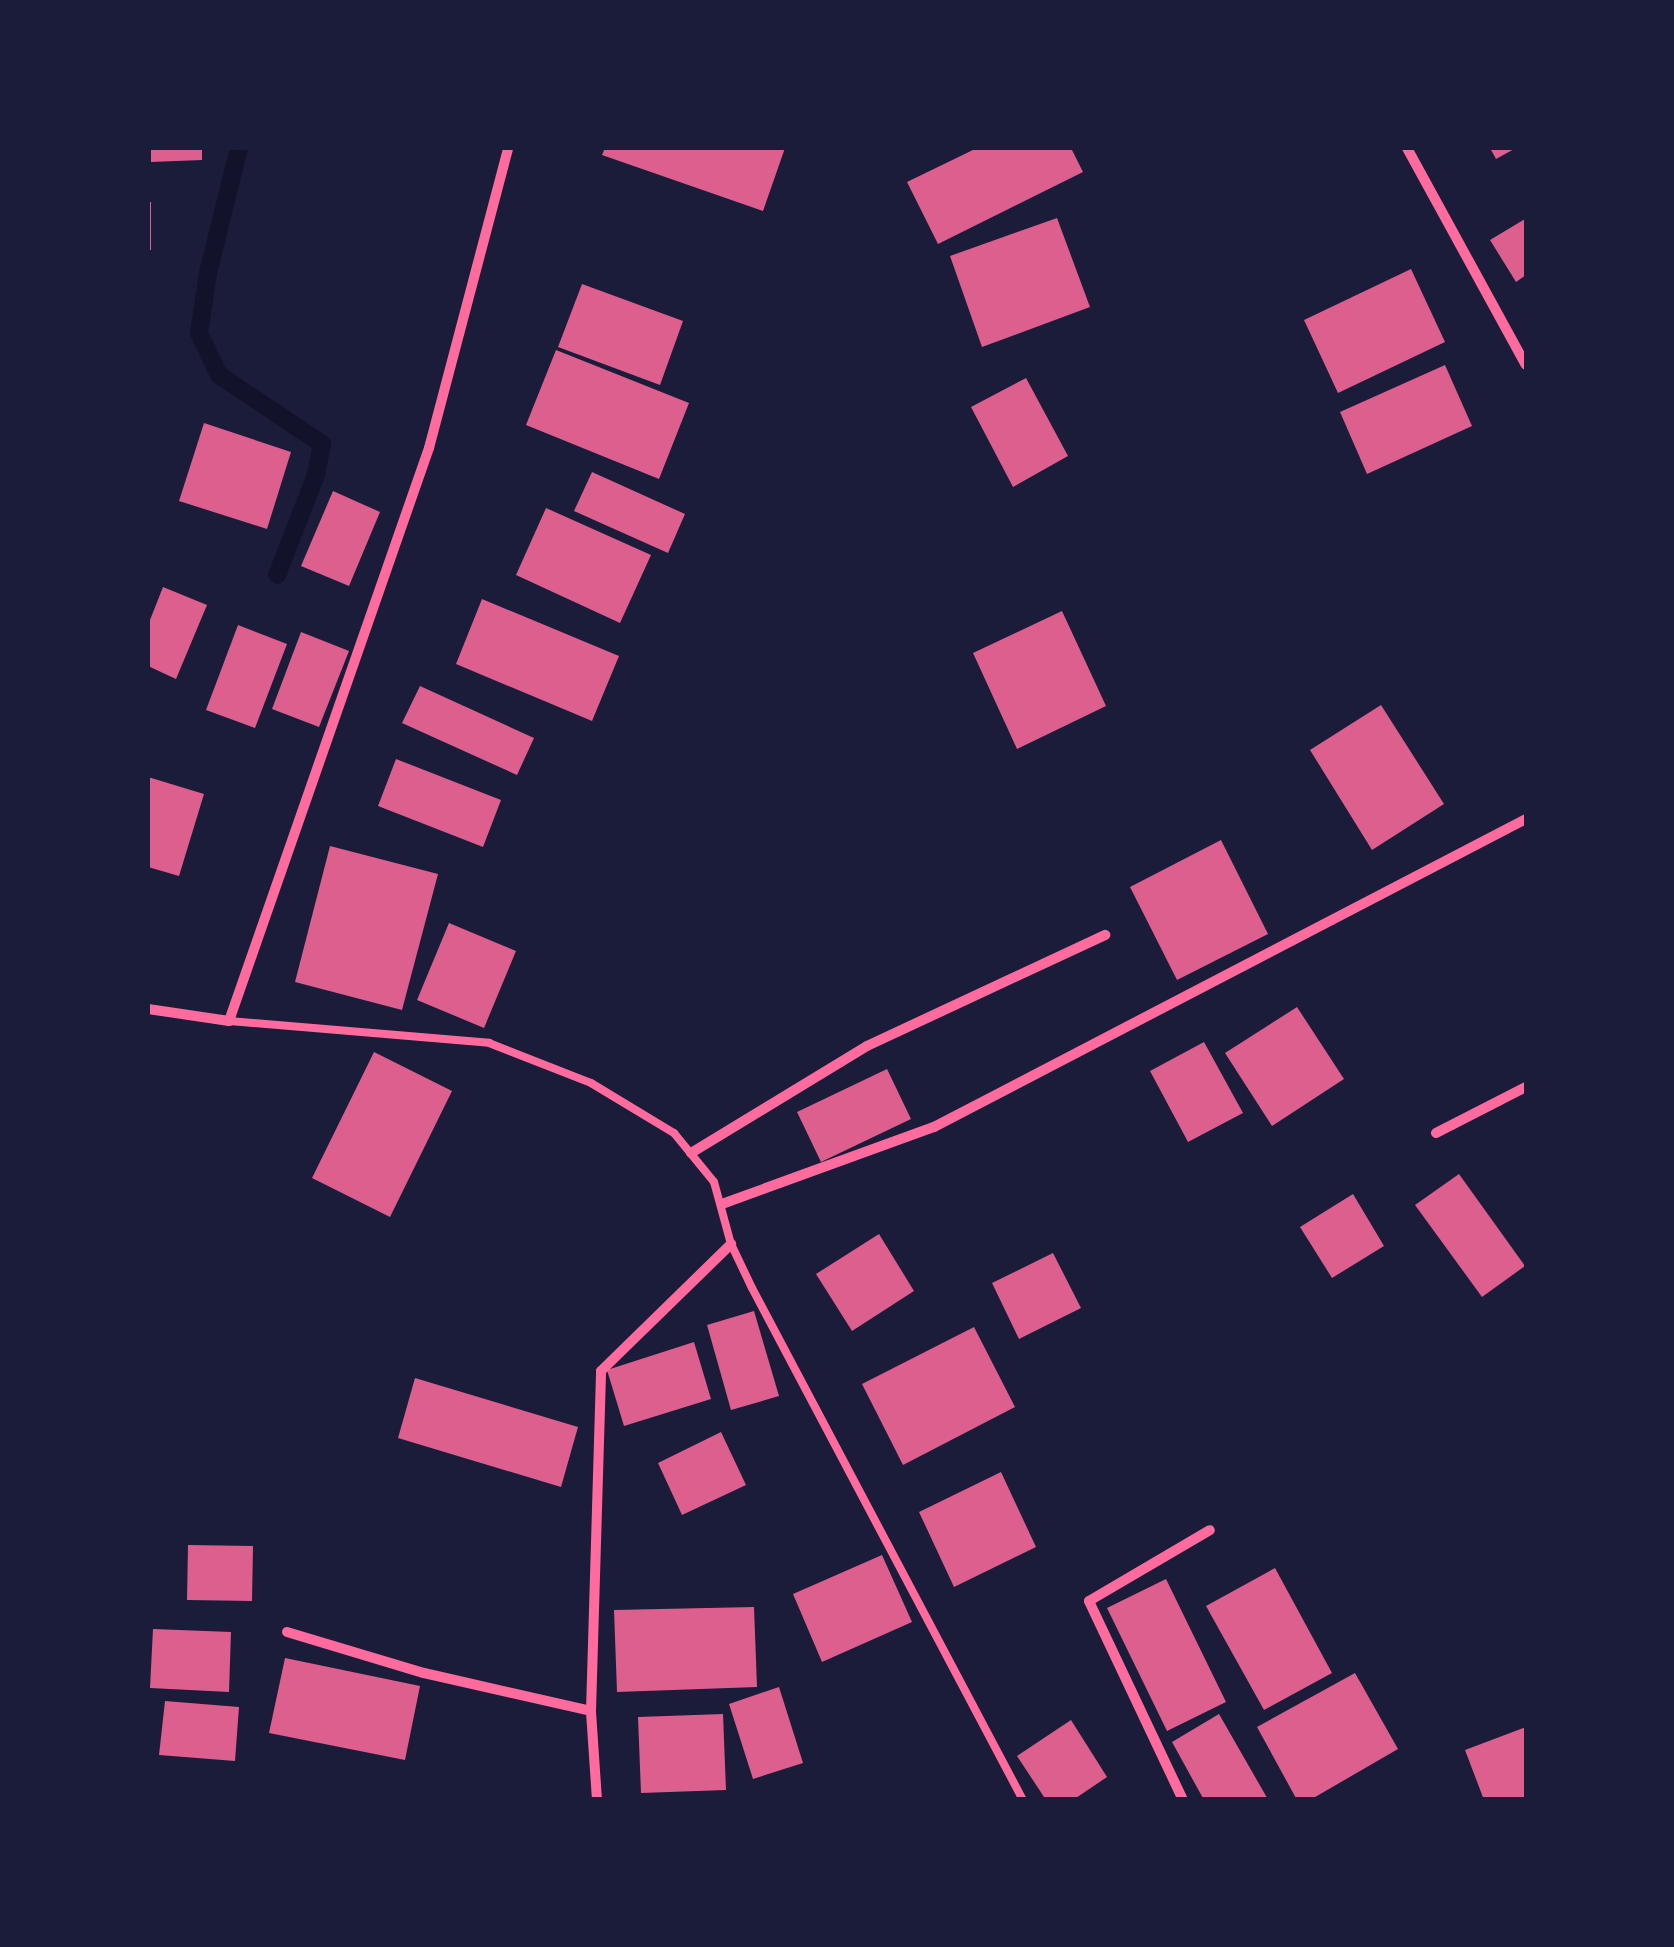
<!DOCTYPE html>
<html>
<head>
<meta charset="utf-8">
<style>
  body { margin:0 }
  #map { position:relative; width:1674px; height:1947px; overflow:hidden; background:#1b1b3a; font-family:Jost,sans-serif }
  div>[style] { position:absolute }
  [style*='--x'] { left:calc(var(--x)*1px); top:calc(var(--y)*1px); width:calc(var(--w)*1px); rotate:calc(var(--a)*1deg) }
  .stream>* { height:18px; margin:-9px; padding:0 9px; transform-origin:9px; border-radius:9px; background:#12122b }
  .building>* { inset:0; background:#dd5f8e }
  .service>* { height:8px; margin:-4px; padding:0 4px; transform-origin:4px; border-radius:4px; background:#ff6b9d }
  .minor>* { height:10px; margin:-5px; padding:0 5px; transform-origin:5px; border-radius:5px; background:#ff6b9d }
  span { translate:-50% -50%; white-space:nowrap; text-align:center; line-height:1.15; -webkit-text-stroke:8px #1b1b3a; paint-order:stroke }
  .frame { position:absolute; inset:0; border:150px solid #1b1b3a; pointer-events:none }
</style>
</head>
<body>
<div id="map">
  <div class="stream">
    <div style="--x:239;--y:148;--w:129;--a:103.9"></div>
    <div style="--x:208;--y:273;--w:61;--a:98.5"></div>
    <div style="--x:199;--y:333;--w:47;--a:64.5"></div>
    <div style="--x:219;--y:375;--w:124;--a:33.8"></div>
    <div style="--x:322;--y:444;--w:32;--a:101"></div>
    <div style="--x:316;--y:475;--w:107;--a:111.3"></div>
  </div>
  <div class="building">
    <div style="clip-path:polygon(151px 148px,202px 148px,202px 160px,151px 162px)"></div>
    <div style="clip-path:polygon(605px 148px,785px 148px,763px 211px,602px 155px)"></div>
    <div style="clip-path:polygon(977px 148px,1071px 148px,1083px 172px,938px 244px,907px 182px)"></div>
    <div style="clip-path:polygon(1490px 148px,1516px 148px,1496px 159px)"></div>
    <div style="clip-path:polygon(148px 202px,151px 202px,151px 250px,148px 250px)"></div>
    <div style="clip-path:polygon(1057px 218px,1090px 307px,982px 347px,950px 256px)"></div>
    <div style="clip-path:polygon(1525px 219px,1526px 275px,1516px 282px,1490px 240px)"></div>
    <div style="clip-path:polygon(1411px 269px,1445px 342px,1338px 393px,1304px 320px)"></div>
    <div style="clip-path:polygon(582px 284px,683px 321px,660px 385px,558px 347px)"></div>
    <div style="clip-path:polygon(556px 350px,689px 403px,659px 479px,526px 425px)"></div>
    <div style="clip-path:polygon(1445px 365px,1472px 426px,1367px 474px,1340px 412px)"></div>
    <div style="clip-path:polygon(1026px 378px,1068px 456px,1013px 487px,971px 407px)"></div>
    <div style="clip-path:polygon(204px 423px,291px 452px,267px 529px,179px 501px)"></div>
    <div style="clip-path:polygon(592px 472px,685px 514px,668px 553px,574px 511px)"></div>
    <div style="clip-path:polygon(333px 491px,380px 512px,349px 586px,301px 566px)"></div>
    <div style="clip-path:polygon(546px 508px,651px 555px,620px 623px,516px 575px)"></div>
    <div style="clip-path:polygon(163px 587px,207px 605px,176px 679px,148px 666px,148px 625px)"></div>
    <div style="clip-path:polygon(482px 599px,619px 656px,592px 721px,456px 664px)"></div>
    <div style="clip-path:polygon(1062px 611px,1106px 706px,1017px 749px,973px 653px)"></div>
    <div style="clip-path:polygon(238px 625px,287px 644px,255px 728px,206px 710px)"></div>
    <div style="clip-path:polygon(301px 632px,349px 651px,319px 727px,272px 709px)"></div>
    <div style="clip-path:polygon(420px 686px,534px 738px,517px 775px,402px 723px)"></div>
    <div style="clip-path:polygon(1381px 705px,1444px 804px,1372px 850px,1310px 750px)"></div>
    <div style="clip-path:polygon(396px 759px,501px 800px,483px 847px,378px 806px)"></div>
    <div style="clip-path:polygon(148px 777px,204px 794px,179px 876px,148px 867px)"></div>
    <div style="clip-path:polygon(1221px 840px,1268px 934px,1177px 980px,1130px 887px)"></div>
    <div style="clip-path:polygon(330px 846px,438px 874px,402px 1010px,295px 982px)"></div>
    <div style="clip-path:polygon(449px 923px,516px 951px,484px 1028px,417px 1000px)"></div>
    <div style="clip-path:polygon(1297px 1007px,1344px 1079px,1272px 1126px,1225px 1053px)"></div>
    <div style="clip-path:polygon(1204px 1042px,1243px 1113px,1188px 1142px,1150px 1071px)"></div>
    <div style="clip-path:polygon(374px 1052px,452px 1091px,390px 1217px,312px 1178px)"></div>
    <div style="clip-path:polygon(887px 1069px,911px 1119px,821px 1162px,797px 1112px)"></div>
    <div style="clip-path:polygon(1459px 1174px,1525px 1266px,1482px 1297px,1415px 1205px)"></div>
    <div style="clip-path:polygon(1353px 1194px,1384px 1246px,1332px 1278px,1300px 1227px)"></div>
    <div style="clip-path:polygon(879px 1234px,914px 1291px,852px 1331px,816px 1274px)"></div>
    <div style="clip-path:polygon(1053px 1253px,1081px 1308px,1019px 1339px,992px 1283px)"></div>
    <div style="clip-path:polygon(754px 1311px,779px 1396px,731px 1410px,707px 1325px)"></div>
    <div style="clip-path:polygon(974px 1327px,1015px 1407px,903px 1465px,862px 1384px)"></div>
    <div style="clip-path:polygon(694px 1342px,711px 1399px,624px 1426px,607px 1370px)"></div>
    <div style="clip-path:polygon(415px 1378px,578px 1427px,561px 1487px,398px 1438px)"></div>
    <div style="clip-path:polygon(721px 1432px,746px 1485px,682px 1515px,658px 1463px)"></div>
    <div style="clip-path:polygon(1001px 1472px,1036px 1547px,954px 1587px,919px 1512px)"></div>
    <div style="clip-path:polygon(188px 1545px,253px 1546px,252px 1601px,187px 1600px)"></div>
    <div style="clip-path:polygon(882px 1555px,912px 1622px,822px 1662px,793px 1594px)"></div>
    <div style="clip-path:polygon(1275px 1568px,1332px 1673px,1264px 1710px,1206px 1606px)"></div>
    <div style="clip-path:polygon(1166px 1579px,1226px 1702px,1167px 1731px,1107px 1608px)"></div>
    <div style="clip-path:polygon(754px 1607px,757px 1687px,617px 1692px,614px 1610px)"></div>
    <div style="clip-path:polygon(153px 1629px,231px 1632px,229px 1692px,150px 1688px)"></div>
    <div style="clip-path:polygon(285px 1658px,420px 1686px,405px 1760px,269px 1733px)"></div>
    <div style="clip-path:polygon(1355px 1673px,1398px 1749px,1310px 1800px,1297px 1800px,1257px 1727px)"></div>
    <div style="clip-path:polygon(779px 1687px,803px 1763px,753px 1779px,729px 1704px)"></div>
    <div style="clip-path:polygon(165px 1701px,239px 1707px,235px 1761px,159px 1755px)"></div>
    <div style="clip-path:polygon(723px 1714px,726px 1790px,641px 1793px,638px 1717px)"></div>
    <div style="clip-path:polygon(1219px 1714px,1266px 1796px,1268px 1800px,1204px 1800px,1172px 1742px)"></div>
    <div style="clip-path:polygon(1071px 1720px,1107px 1777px,1073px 1800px,1046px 1800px,1017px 1756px)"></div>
    <div style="clip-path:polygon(1526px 1727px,1526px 1800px,1484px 1800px,1465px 1750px)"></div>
  </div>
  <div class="service">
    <div style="--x:229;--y:1021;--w:261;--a:4.8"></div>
    <div style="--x:489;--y:1043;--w:110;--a:21.4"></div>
    <div style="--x:591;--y:1083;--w:97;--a:31.1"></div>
    <div style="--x:674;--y:1133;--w:63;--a:50.8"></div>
    <div style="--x:714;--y:1182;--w:64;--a:74.7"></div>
    <div style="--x:731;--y:1244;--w:49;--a:64.5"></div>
    <div style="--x:752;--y:1288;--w:579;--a:62.11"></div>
  </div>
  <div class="minor">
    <div style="--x:1407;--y:148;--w:247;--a:61.3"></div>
    <div style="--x:148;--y:1009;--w:82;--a:8.4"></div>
    <div style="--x:229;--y:1021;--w:607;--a:-70.76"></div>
    <div style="--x:429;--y:448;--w:310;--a:-75.2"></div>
    <div style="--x:1436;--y:1133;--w:101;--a:-27.1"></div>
    <div style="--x:691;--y:1153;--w:206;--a:-31.3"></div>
    <div style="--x:867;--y:1046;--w:263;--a:-25"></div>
    <div style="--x:722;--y:1204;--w:226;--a:-20"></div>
    <div style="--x:934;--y:1127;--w:667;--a:-27.49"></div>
    <div style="--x:287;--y:1632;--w:143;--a:16.7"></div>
    <div style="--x:424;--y:1673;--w:171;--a:12.8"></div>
    <div style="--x:597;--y:1800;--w:89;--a:-93.9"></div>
    <div style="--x:591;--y:1711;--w:340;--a:-88.3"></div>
    <div style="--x:601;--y:1371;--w:182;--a:-44.3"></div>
    <div style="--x:1183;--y:1800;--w:220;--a:-115.3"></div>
    <div style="--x:1089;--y:1601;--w:140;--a:-30.4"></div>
  </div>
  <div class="frame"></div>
</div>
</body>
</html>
